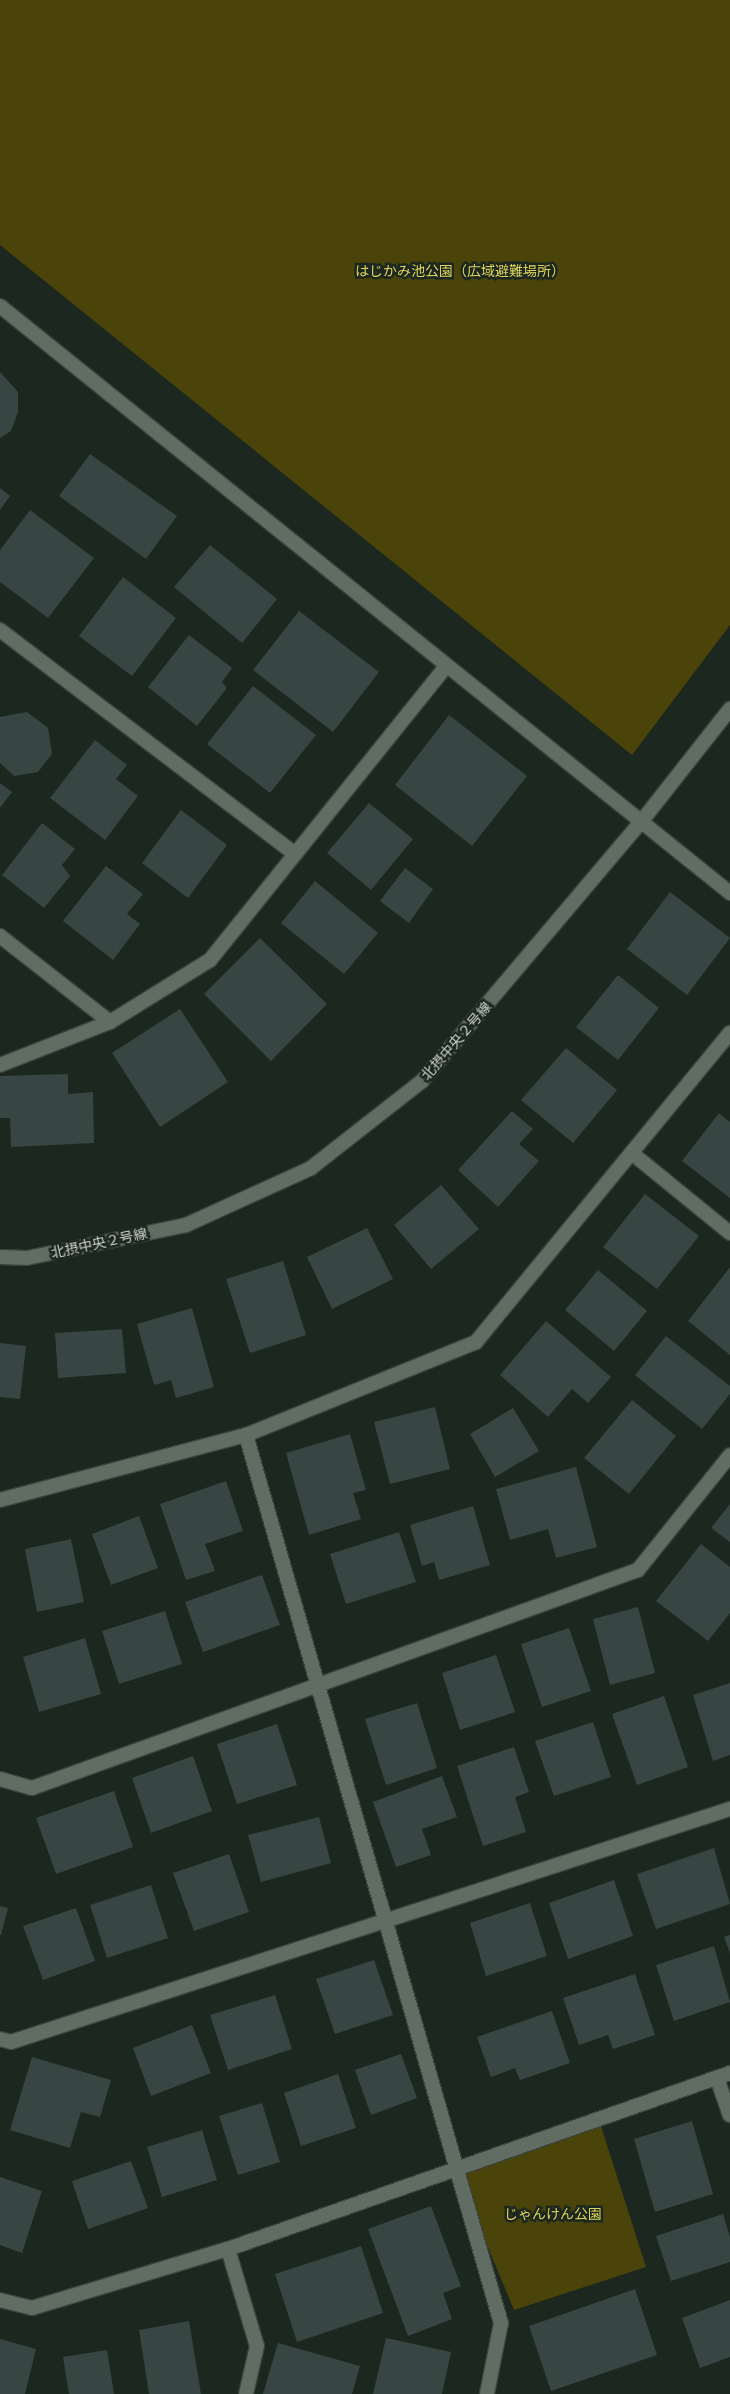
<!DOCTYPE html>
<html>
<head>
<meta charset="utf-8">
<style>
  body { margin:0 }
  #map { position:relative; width:730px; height:2394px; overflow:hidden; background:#1c271f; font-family:Poppins,"Noto Sans JP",sans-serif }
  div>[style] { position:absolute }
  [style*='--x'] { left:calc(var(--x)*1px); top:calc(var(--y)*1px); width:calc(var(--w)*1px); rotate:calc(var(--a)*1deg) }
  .green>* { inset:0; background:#4a440a }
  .building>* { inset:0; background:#374642 }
  .roads { filter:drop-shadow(1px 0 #3a433c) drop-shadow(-1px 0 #3a433c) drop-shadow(0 1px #3a433c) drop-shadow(0 -1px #3a433c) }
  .minor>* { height:14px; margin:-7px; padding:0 7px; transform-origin:7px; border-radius:7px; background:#616d63 }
  .tertiary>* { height:14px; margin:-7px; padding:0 7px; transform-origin:7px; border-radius:7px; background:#616d63 }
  span { translate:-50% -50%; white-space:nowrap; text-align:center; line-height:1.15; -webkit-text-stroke:5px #1c271f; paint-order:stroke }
  .park-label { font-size:14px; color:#dfd45b }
  .street-label { font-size:14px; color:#cdd4cf }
</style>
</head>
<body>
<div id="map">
  <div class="green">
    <div style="clip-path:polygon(0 0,730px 0,730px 625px,632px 755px,0 245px)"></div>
    <div style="clip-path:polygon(599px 2120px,646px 2267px,514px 2310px,456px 2170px)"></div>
  </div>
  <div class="building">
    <div style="clip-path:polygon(0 372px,18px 392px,18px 412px,11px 431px,0 438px)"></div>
    <div style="clip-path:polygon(90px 454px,177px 516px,146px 559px,59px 496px)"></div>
    <div style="clip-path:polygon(0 488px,10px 496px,0 510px)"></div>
    <div style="clip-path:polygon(30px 510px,94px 558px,48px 618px,0 582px,0 550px)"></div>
    <div style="clip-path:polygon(210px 545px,277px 599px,242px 643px,174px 587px)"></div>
    <div style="clip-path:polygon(123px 577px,176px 618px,132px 676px,79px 636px)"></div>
    <div style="clip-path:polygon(299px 611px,379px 672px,333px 732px,253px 670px)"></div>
    <div style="clip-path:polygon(189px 635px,232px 668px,222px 682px,227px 688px,197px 726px,148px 687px)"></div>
    <div style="clip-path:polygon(253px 686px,316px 735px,270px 793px,207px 744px)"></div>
    <div style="clip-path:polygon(27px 712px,48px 728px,52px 754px,38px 772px,14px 776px,0 763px,0 717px)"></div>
    <div style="clip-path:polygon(449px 715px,527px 776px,472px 846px,395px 785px)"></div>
    <div style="clip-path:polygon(95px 740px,127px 765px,116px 779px,138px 796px,105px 840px,50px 798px)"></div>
    <div style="clip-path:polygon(0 783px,12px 792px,0 808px)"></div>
    <div style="clip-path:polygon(369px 803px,413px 839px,371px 890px,327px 853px)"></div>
    <div style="clip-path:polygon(181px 810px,227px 845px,188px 898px,142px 863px)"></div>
    <div style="clip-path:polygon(42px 823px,75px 849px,62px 865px,70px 876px,44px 908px,2px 875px)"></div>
    <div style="clip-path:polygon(106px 866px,143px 894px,127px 914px,140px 924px,113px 960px,63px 921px)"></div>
    <div style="clip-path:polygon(405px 868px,433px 889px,409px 923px,380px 901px)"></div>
    <div style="clip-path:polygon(315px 881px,378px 933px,344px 974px,281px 923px)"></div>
    <div style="clip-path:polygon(670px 892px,730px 938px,687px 995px,627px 949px)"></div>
    <div style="clip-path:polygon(260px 938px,327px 1004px,271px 1061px,204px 994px)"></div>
    <div style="clip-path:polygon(618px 975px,659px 1008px,618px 1060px,576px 1027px)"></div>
    <div style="clip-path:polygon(180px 1009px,228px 1082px,160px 1127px,112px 1053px)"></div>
    <div style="clip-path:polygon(566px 1048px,617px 1090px,573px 1143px,521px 1100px)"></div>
    <div style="clip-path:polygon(68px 1074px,68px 1094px,93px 1092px,94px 1143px,11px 1147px,10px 1118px,0 1118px,0 1076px)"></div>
    <div style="clip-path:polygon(512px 1111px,533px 1129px,519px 1144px,539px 1161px,498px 1207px,458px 1170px)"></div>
    <div style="clip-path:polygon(719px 1113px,730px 1122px,730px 1198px,682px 1161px)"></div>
    <div style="clip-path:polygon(441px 1185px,479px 1229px,431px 1269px,394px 1225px)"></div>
    <div style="clip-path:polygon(645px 1194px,699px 1236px,657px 1289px,603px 1247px)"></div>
    <div style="clip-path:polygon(367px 1228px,393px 1279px,332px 1309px,307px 1257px)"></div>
    <div style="clip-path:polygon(283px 1261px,306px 1335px,250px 1353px,226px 1279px)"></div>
    <div style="clip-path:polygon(730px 1267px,730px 1355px,688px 1321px)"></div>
    <div style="clip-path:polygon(598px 1270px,647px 1311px,614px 1351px,565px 1310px)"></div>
    <div style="clip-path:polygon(192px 1308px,214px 1387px,176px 1398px,171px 1380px,154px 1385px,137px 1324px)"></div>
    <div style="clip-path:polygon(546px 1321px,611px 1377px,588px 1403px,572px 1389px,548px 1417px,500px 1375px)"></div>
    <div style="clip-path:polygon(122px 1329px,126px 1373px,58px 1378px,55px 1333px)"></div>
    <div style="clip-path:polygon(666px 1336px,730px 1386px,730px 1394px,702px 1429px,635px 1375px)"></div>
    <div style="clip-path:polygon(0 1343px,26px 1346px,20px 1399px,0 1397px)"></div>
    <div style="clip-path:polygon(632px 1400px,676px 1436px,629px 1494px,584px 1458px)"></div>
    <div style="clip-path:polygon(435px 1407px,450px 1469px,390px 1484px,374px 1422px)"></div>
    <div style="clip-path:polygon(513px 1408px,539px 1451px,495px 1477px,470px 1434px)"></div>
    <div style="clip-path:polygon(350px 1434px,366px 1490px,353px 1493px,361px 1519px,309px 1535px,286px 1453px)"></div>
    <div style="clip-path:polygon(576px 1467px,597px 1547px,556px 1558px,548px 1529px,510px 1540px,496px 1489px)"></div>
    <div style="clip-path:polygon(226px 1481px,243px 1531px,205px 1544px,215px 1571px,186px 1580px,160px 1504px)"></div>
    <div style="clip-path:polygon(730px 1504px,730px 1542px,711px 1528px)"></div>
    <div style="clip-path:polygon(473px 1506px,490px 1565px,439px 1580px,434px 1562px,422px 1566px,410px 1525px)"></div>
    <div style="clip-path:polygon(139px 1516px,158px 1568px,111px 1585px,92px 1534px)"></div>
    <div style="clip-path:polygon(399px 1532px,416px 1582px,346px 1604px,330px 1554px)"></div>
    <div style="clip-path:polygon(71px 1539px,84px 1602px,37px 1612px,25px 1549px)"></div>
    <div style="clip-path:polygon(701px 1544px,730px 1567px,730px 1613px,708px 1641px,656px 1601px)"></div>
    <div style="clip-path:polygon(262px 1575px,280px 1625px,203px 1652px,185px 1602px)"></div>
    <div style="clip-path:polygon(638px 1607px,655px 1673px,610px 1685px,593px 1619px)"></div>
    <div style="clip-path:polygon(165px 1611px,182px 1664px,119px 1684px,102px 1631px)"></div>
    <div style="clip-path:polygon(569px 1628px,591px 1691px,542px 1707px,521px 1644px)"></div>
    <div style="clip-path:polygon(85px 1638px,101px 1694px,39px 1712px,23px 1657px)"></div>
    <div style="clip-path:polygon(496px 1655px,515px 1712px,460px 1730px,442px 1673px)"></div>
    <div style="clip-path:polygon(730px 1683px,730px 1755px,713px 1761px,693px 1695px)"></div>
    <div style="clip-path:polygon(664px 1696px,688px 1767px,637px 1785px,612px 1714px)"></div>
    <div style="clip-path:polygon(417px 1703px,437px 1768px,386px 1785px,365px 1719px)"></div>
    <div style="clip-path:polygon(593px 1722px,611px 1777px,554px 1796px,535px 1741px)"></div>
    <div style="clip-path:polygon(277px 1724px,297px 1785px,237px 1804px,217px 1744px)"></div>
    <div style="clip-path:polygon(514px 1747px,529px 1792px,515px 1797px,526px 1832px,483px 1846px,457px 1766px)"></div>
    <div style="clip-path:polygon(193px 1756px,212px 1811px,151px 1833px,132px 1778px)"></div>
    <div style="clip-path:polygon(442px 1776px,457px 1817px,422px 1829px,431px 1855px,396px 1867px,373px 1802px)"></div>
    <div style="clip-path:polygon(114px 1791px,133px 1847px,56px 1874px,36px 1818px)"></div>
    <div style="clip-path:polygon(319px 1817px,331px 1863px,261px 1882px,248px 1835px)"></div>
    <div style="clip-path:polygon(714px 1848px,730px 1904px,656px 1929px,637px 1874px)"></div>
    <div style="clip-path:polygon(229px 1854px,249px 1912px,194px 1931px,173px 1873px)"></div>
    <div style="clip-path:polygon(614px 1880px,633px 1936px,568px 1959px,549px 1903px)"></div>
    <div style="clip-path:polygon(151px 1885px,168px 1938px,107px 1958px,90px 1905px)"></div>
    <div style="clip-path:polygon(530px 1903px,547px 1956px,486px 1976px,470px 1923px)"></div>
    <div style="clip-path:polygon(0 1906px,8px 1908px,1px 1935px,0 1935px)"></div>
    <div style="clip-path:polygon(76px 1908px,95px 1961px,43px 1980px,23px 1926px)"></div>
    <div style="clip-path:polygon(730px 1935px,730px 1953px,724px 1937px)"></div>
    <div style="clip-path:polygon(714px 1946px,730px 2002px,674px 2021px,656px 1965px)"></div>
    <div style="clip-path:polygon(374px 1960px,393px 2015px,335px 2034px,316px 1979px)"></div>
    <div style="clip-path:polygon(635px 1974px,655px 2035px,613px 2049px,608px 2035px,579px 2045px,563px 1998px)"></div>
    <div style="clip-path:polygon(275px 1995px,292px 2049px,228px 2070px,210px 2015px)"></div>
    <div style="clip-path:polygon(552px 2011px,570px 2063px,520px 2080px,515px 2068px,491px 2077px,477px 2037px)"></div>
    <div style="clip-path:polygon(192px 2025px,211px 2073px,151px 2096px,133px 2048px)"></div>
    <div style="clip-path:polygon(401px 2054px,417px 2098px,371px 2115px,355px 2070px)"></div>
    <div style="clip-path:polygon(32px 2057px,111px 2080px,100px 2117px,81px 2112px,70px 2148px,10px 2130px)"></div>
    <div style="clip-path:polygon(338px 2074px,356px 2128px,301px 2146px,284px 2093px)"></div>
    <div style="clip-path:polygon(262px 2103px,280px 2162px,238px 2175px,219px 2116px)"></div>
    <div style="clip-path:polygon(692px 2121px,713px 2194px,655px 2212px,634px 2139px)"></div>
    <div style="clip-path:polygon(202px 2130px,217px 2180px,162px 2197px,147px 2147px)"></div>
    <div style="clip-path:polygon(131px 2161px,148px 2208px,88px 2229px,72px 2181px)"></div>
    <div style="clip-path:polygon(0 2177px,42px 2191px,22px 2253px,0 2245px)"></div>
    <div style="clip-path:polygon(431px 2206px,461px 2286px,443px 2293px,452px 2319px,408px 2336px,368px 2229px)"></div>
    <div style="clip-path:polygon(723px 2214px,730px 2237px,730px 2262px,671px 2281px,656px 2236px)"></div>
    <div style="clip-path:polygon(361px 2246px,383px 2313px,297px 2342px,275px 2274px)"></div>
    <div style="clip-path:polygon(635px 2289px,657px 2355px,551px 2391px,529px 2326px)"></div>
    <div style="clip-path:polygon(730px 2300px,730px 2357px,700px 2368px,682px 2318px)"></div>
    <div style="clip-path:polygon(189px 2321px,201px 2394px,149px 2394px,139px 2330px)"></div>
    <div style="clip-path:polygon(386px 2338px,451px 2352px,442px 2394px,373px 2394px)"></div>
    <div style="clip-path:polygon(0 2339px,36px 2349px,25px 2394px,0 2394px)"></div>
    <div style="clip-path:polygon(278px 2343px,360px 2366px,352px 2394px,263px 2394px)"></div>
    <div style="clip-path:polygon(107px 2350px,114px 2394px,69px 2394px,63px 2357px)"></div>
  </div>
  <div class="roads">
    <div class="minor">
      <div style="--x:0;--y:630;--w:369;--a:37.2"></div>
      <div style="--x:0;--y:936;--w:140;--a:38"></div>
      <div style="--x:0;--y:1065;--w:118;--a:-21.4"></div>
      <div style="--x:110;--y:1022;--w:118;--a:-31.8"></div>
      <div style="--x:210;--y:960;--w:377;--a:-51.2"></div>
      <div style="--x:633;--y:1154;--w:125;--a:39.2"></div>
      <div style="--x:246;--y:1435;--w:924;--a:73.98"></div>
      <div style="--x:501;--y:2323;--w:72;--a:101.2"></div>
      <div style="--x:0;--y:1500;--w:254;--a:-14.8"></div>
      <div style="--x:246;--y:1435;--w:248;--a:-22"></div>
      <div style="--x:476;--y:1342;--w:400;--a:-50.6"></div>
      <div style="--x:0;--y:1779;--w:33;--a:16"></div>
      <div style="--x:32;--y:1788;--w:644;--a:-19.79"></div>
      <div style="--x:638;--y:1570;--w:147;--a:-51.3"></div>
      <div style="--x:0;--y:2039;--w:11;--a:15"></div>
      <div style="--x:11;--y:2042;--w:756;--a:-17.96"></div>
      <div style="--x:717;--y:2078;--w:39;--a:71"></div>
      <div style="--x:228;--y:2249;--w:101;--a:73.4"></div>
      <div style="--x:257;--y:2346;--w:49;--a:102.9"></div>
    </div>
    <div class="tertiary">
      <div style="--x:0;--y:306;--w:937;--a:38.8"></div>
      <div style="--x:0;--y:1257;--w:27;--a:2"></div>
      <div style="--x:27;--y:1258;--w:162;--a:-11.7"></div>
      <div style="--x:186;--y:1225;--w:137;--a:-24.5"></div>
      <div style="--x:311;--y:1168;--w:141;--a:-38.1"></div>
      <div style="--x:422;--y:1081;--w:339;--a:-49.8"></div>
      <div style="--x:641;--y:822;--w:144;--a:-51.8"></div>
      <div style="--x:0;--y:2300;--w:33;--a:14"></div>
      <div style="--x:32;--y:2308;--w:205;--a:-16.8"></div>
      <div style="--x:228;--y:2249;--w:532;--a:-19.32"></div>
    </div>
  </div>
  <div class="park-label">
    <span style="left:460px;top:271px">はじかみ池公園（広域避難場所）</span>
    <span style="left:553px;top:2214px">じゃんけん公園</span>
  </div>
  <div class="street-label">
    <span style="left:456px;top:1041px;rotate:-49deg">北摂中央２号線</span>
    <span style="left:99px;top:1243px;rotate:-12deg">北摂中央２号線</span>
  </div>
</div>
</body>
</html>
